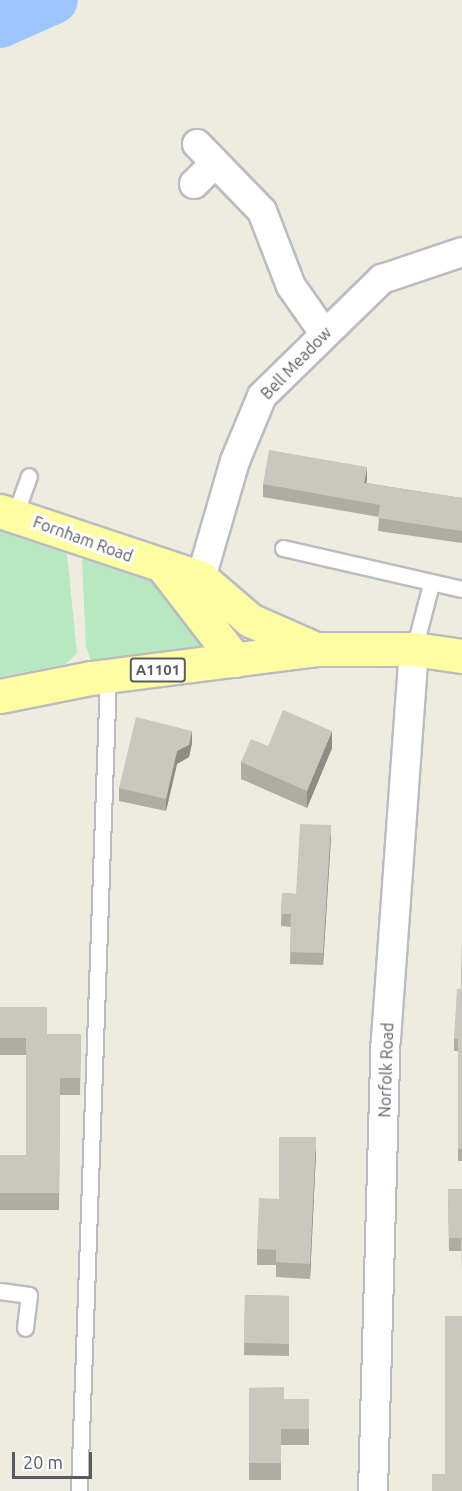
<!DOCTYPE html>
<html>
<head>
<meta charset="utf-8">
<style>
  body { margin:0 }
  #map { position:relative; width:462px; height:1491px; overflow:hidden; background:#edecdf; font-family:Ubuntu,sans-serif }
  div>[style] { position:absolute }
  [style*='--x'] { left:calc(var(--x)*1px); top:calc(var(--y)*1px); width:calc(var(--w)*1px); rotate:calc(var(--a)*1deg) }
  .green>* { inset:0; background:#b8e8bf }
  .river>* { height:48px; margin:-24px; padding:0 24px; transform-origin:24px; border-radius:24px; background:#9dc6ff }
  .roads { filter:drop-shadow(2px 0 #babcc2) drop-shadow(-2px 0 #babcc2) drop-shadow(0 2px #babcc2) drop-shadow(0 -2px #babcc2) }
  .service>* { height:15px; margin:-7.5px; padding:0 7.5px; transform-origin:7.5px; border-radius:7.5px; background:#fff }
  .minor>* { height:28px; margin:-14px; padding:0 14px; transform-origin:14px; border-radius:14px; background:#fff }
  .primary>* { height:33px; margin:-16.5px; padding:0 16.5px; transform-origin:16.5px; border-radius:16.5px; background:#fffda2 }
  .wall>* { inset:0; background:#aeaca3 }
  .shaded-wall>* { inset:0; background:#8d8c85 }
  .building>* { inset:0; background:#cac8be }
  span { translate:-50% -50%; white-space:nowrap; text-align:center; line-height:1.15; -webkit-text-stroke:6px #fff; paint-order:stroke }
  .shield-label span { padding:2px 4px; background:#fff; border:2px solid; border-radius:4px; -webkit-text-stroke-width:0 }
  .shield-label { font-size:15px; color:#585b62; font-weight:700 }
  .street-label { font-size:16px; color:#585b62 }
  .scale { position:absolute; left:12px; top:1452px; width:80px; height:27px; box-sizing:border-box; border:3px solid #585b62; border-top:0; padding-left:8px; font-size:18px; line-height:21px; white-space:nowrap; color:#585b62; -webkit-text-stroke:4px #fff; paint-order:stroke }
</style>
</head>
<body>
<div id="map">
  <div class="green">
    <div style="clip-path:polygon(0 530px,67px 554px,77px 653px,66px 664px,0 677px)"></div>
    <div style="clip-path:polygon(94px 556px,184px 591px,219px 644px,91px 661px,86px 646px,82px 560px)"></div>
  </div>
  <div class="river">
    <div style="--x:0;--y:24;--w:59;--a:-24"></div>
  </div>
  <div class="roads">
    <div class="service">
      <div style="--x:15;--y:515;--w:41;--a:-70.3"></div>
      <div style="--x:283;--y:548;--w:184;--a:12.9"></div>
      <div style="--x:414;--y:649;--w:67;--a:-75.3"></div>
      <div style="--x:0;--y:1291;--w:29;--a:8"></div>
      <div style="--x:29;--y:1295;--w:33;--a:97"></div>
      <div style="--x:79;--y:1491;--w:816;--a:-87.96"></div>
    </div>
    <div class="minor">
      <div style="--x:197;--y:144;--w:93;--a:45.9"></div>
      <div style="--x:262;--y:211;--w:80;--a:68.9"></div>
      <div style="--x:291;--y:286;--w:57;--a:54.9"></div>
      <div style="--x:194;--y:184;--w:30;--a:-45"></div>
      <div style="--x:201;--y:578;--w:122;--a:-73.8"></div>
      <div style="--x:235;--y:461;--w:70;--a:-67.4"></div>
      <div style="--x:262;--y:396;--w:168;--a:-44.3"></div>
      <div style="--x:382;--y:279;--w:84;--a:-18.6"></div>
      <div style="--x:373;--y:1491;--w:452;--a:-88.4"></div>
      <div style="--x:386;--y:1039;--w:391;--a:-85.9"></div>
    </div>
    <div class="primary">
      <div style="--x:0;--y:511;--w:212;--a:18.4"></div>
      <div style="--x:201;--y:578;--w:65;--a:40.6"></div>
      <div style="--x:250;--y:620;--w:67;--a:23.9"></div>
      <div style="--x:165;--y:569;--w:115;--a:52.4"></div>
      <div style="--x:0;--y:696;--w:93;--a:-11.2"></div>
      <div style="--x:91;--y:678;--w:227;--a:-7.3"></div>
      <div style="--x:316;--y:649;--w:98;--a:0"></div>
      <div style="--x:414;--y:649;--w:49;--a:8.3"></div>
    </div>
  </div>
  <div class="wall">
    <div style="clip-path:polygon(367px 479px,366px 483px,462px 498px,462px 543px,378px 531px,379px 517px,263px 497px,263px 484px)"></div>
    <div style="clip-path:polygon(192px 743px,189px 757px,177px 764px,166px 811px,119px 801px,119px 788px)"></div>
    <div style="clip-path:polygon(268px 746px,332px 748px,307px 808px,241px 779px,241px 762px)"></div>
    <div style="clip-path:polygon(331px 837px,323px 965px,290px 964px,291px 927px,281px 926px,282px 893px,296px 894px)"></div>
    <div style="clip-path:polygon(462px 941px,462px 1161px,458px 1161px,458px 1051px,454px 1051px,454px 1039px,461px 989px)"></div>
    <div style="clip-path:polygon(0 1007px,47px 1034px,81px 1034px,80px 1095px,60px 1095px,59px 1210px,0 1210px,0 1155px,26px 1155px,26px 1055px,0 1055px)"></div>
    <div style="clip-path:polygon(316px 1152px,310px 1279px,276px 1277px,276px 1265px,257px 1265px,257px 1249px,279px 1199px)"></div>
    <div style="clip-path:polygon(448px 1189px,462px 1189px,461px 1251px,449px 1251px)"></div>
    <div style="clip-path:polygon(245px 1295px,289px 1296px,289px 1356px,244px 1355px)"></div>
    <div style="clip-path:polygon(249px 1388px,284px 1399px,309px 1399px,309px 1445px,281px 1445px,281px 1480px,249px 1480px)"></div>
  </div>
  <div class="shaded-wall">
    <div style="clip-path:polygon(367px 467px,367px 479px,364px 496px,364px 483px)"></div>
    <div style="clip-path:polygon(192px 731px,192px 743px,189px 757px,177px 764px,166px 811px,166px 799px,177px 751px)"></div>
    <div style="clip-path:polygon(332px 731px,332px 748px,307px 808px,307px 791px)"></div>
    <div style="clip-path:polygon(331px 825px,331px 837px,323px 965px,323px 953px)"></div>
    <div style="clip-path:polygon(316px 1137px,316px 1152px,310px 1279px,310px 1264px)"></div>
  </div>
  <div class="building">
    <div style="clip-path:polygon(269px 450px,367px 467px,364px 483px,462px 498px,462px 531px,378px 518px,380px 505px,263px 484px)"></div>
    <div style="clip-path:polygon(283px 710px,332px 731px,307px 791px,241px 762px,251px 739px,268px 746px)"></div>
    <div style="clip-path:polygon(136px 717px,192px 731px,189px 745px,177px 751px,166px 799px,119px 788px)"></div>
    <div style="clip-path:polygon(300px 824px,331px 825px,323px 953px,290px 952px,291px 914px,281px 914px,282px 893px,296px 894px)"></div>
    <div style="clip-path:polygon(462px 941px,462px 1149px,458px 1149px,458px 1039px,454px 1039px,457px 989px,461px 989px)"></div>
    <div style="clip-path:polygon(0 1007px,47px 1007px,47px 1034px,81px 1034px,80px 1078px,60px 1078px,59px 1193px,0 1193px,0 1155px,26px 1155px,26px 1038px,0 1038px)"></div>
    <div style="clip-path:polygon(279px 1137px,316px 1137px,310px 1264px,276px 1262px,276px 1250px,257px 1249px,259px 1198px,279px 1199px)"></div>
    <div style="clip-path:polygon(448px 1189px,462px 1189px,462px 1273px,461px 1238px,449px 1238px)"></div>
    <div style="clip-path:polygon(245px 1295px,289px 1296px,289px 1344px,244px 1343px)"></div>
    <div style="clip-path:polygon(445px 1316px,462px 1316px,462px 1491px,432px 1491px,432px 1474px,445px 1474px)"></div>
    <div style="clip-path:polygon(284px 1387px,284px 1399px,309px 1399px,309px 1429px,281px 1429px,281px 1463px,249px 1463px,249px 1388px)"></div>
  </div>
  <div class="shield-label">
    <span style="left:158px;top:670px">A1101</span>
  </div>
  <div class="street-label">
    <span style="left:296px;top:363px;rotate:-46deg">Bell Meadow</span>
    <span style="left:83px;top:539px;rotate:20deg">Fornham Road</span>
    <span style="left:386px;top:1070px;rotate:-88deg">Norfolk Road</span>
  </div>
  <div class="scale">20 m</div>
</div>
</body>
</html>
